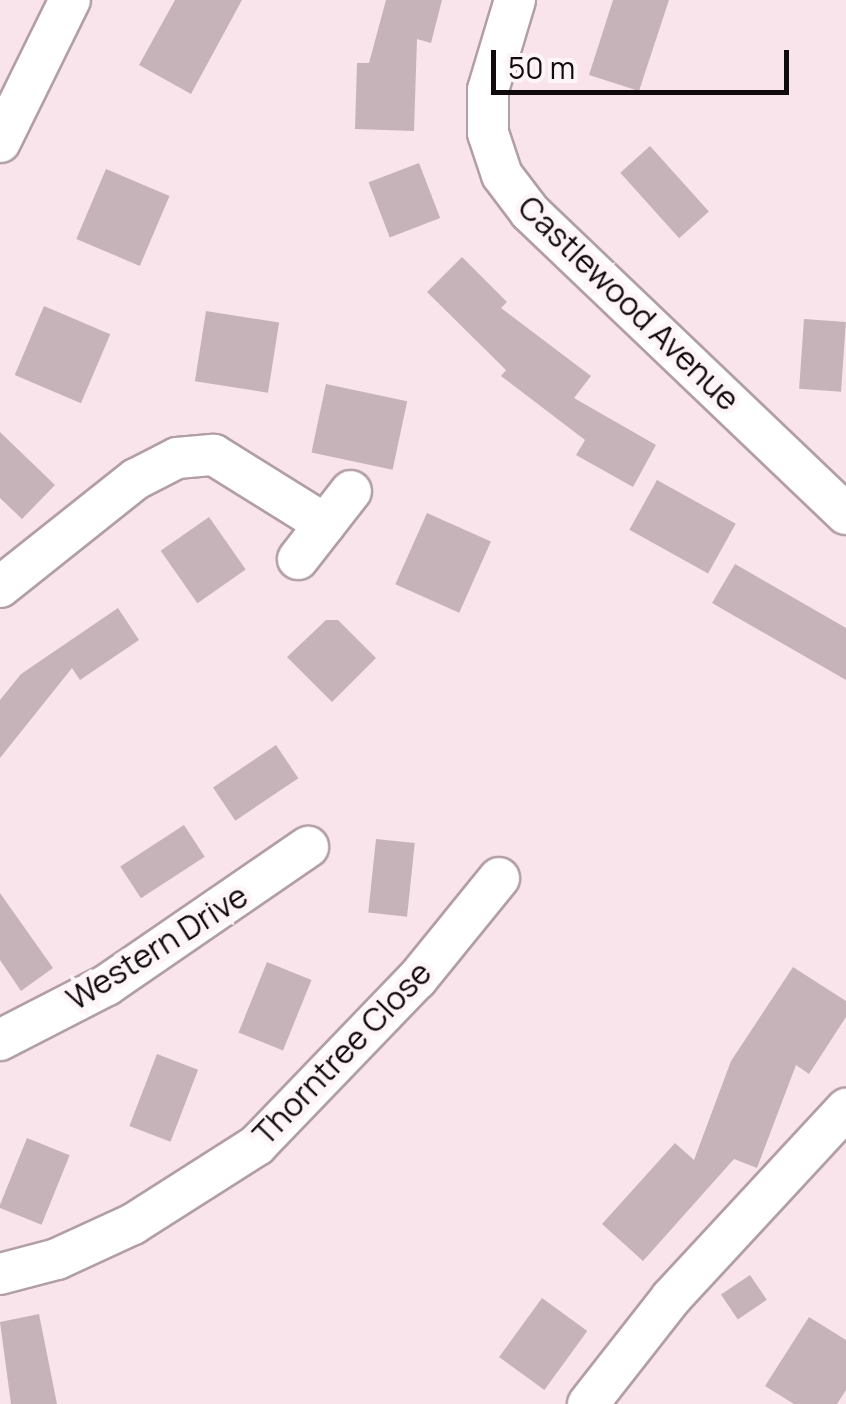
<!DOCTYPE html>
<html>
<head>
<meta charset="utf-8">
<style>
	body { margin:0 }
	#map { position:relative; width:846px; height:1404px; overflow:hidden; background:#f9e4eb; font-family:Manrope,sans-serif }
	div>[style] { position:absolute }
	.building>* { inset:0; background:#c6b3b9; transform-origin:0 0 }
	.roads { filter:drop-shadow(2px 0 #b29fa5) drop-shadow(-2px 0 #b29fa5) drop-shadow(0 2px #b29fa5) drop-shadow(0 -2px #b29fa5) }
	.minor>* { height:40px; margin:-20px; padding:0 20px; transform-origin:20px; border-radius:20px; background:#fff }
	span { translate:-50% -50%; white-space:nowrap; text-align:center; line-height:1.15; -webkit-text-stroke:10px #fef5f8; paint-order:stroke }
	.street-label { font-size:32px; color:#110a0d }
	.scale { position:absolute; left:491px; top:50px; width:298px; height:45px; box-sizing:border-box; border:5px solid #110a0d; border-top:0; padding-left:12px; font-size:30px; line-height:35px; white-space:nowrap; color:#110a0d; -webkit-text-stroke:8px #fef5f8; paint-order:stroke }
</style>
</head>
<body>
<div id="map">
	<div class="building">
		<div style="clip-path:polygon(175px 0,242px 0,191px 94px,139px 65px)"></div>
		<div style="clip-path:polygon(386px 0,442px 0,431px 43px,417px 39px,414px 131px,355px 129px,357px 63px,369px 63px)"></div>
		<div style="clip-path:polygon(613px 0,669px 0,639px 91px,589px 75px)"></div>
		<div style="left:650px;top:146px;width:88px;height:40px;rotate:48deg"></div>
		<div style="left:419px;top:163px;width:59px;height:54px;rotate:69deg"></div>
		<div style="left:106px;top:169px;width:69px;height:76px;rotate:23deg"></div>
		<div style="clip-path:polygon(462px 257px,507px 302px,501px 308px,591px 376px,574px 398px,656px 445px,633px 487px,576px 455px,585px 440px,501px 376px,506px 370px,427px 292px)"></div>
		<div style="left:44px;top:306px;width:72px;height:75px;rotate:23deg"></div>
		<div style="left:206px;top:311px;width:74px;height:71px;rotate:9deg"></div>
		<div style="left:804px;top:319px;width:42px;height:70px;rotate:4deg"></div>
		<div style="left:326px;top:384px;width:83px;height:70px;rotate:12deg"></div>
		<div style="clip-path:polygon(0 432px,55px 485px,22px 519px,0 498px)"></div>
		<div style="left:657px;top:480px;width:90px;height:57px;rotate:29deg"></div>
		<div style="left:427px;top:513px;width:70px;height:78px;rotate:24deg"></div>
		<div style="left:209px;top:517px;width:64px;height:59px;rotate:55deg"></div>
		<div style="clip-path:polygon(735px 564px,846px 628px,846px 680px,712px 603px)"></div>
		<div style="clip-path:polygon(118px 608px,139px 640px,80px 680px,72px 668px,0 758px,0 700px,21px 674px)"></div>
		<div style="clip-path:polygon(326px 620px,338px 620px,376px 658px,332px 702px,287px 657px)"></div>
		<div style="left:276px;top:745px;width:40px;height:76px;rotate:56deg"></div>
		<div style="left:184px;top:825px;width:38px;height:76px;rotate:57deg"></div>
		<div style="left:376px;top:839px;width:39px;height:74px;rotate:6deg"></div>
		<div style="clip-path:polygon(0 893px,53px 968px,21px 991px,0 960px)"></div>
		<div style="left:267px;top:962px;width:48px;height:76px;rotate:22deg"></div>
		<div style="clip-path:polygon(793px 967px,846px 1001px,846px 1017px,809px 1074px,796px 1065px,757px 1168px,734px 1159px,643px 1261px,602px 1224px,675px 1143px,694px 1160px,731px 1061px)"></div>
		<div style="left:157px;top:1054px;width:44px;height:77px;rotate:21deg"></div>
		<div style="left:27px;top:1138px;width:46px;height:75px;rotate:22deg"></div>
		<div style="left:750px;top:1275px;width:30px;height:35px;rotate:56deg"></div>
		<div style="left:542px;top:1298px;width:56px;height:73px;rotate:36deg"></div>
		<div style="clip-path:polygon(39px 1314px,57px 1404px,11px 1404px,0 1322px)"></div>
		<div style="clip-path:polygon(809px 1317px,846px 1340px,846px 1390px,837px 1404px,794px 1404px,765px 1386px)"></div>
	</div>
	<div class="roads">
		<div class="minor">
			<div style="left:515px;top:0;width:94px;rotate:106.7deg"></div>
			<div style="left:488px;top:90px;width:43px;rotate:90deg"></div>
			<div style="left:488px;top:133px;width:44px;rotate:71.6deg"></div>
			<div style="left:502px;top:175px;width:46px;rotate:52.9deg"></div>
			<div style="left:530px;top:212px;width:437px;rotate:43.7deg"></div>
			<div style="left:0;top:142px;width:158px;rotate:-63.8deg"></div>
			<div style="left:298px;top:559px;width:86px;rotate:-52.1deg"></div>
			<div style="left:0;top:587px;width:174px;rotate:-38.5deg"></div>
			<div style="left:136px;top:479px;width:46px;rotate:-27.1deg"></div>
			<div style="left:177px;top:458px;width:37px;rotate:-5deg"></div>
			<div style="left:214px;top:455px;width:131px;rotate:31.9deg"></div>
			<div style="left:0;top:1040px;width:120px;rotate:-27.2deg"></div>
			<div style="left:107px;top:985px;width:244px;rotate:-34.5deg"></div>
			<div style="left:0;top:1274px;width:59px;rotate:-14.7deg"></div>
			<div style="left:57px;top:1259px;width:84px;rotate:-24.7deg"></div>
			<div style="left:133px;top:1224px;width:147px;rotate:-32.5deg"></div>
			<div style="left:257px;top:1145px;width:231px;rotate:-46.1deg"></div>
			<div style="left:417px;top:979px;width:130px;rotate:-50.9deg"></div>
			<div style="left:588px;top:1404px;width:135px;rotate:-51.9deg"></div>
			<div style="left:671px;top:1298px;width:258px;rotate:-47.2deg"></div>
		</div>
	</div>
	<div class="street-label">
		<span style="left:629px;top:303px;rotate:44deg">Castlewood Avenue</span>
		<span style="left:157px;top:947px;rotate:-32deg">Western Drive</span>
		<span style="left:342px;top:1053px;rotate:-46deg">Thorntree Close</span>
	</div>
	<div class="scale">50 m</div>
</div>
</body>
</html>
